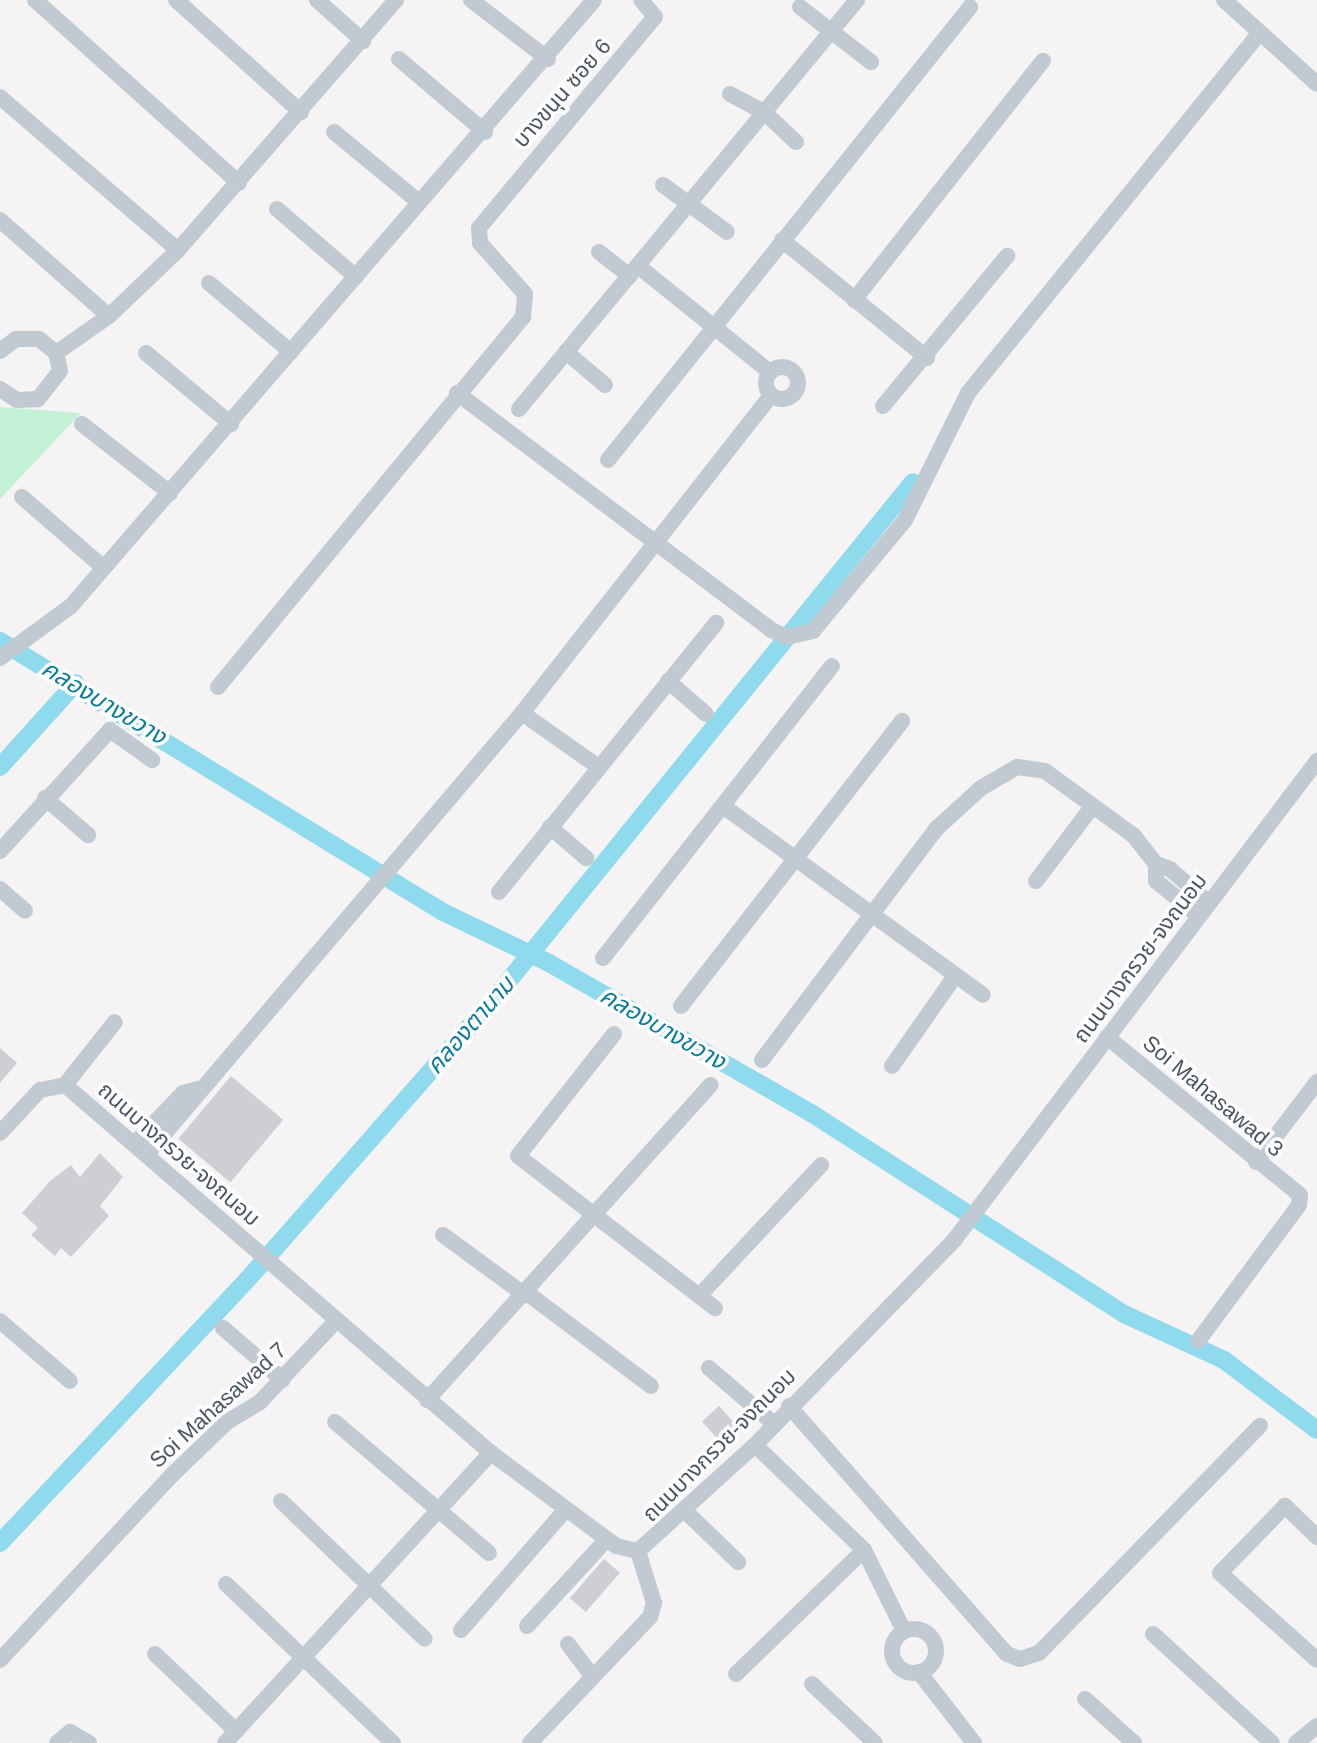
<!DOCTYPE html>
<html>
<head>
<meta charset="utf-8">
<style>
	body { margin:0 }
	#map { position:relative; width:1317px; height:1743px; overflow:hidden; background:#f5f3f3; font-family:Arial,"Noto Sans Thai",sans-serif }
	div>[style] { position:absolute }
	.green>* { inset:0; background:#c3f1d5 }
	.canal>* { height:18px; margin:-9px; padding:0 9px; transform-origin:9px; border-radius:9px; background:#90daee }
	.building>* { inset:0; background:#cdcfd5; transform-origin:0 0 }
	.minor>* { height:16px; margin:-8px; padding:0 8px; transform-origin:8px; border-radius:8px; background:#c1cad2 }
	.minor>.ring { margin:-8px; padding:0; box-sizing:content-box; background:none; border:16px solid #c1cad2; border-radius:50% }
	span { translate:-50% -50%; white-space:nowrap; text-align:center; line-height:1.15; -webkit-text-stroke:7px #fff; paint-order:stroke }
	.street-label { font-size:22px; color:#4a5661 }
	.water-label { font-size:24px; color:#0c7c9b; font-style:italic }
</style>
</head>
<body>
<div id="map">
	<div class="green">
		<div style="clip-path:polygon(0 407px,81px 413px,0 499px)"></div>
	</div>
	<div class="canal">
		<div style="left:0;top:641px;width:519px;rotate:31.46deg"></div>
		<div style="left:443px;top:912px;width:118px;rotate:25.7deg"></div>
		<div style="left:549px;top:963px;width:302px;rotate:29.8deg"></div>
		<div style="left:811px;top:1113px;width:372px;rotate:32.7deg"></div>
		<div style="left:1124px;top:1314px;width:110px;rotate:24.7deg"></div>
		<div style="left:1224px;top:1360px;width:116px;rotate:37deg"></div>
		<div style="left:0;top:767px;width:113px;rotate:-47.9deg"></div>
		<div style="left:0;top:1543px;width:361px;rotate:-46.8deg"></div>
		<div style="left:247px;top:1280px;width:366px;rotate:-48.7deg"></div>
		<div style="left:489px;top:1005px;width:673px;rotate:-50.97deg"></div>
	</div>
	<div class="building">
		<div style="clip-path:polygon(0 1048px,17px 1063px,0 1083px)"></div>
		<div style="left:231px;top:1076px;width:68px;height:82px;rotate:40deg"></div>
		<div style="clip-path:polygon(100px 1153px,123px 1177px,100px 1206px,109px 1216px,71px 1257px,61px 1248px,55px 1256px,31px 1235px,38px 1228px,22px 1213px,50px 1181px,71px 1165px,80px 1177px)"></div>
		<div style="left:719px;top:1406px;width:24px;height:23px;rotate:48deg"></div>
		<div style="left:604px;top:1559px;width:21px;height:52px;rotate:41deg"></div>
	</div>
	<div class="minor">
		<div style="left:35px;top:0;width:274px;rotate:41.9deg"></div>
		<div style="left:176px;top:0;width:168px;rotate:41.9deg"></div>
		<div style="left:317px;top:0;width:62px;rotate:41.7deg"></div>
		<div style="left:471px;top:0;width:97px;rotate:37.5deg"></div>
		<div style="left:1224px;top:0;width:125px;rotate:42.1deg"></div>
		<div style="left:800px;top:7px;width:90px;rotate:37.8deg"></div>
		<div style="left:399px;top:59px;width:113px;rotate:40.3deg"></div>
		<div style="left:730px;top:94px;width:38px;rotate:28deg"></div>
		<div style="left:764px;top:112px;width:44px;rotate:43.2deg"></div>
		<div style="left:0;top:97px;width:235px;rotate:40.7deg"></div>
		<div style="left:334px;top:132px;width:110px;rotate:39.5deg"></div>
		<div style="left:663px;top:185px;width:79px;rotate:36.3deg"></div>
		<div style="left:277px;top:209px;width:104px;rotate:40.7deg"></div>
		<div style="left:0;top:220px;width:145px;rotate:41.4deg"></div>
		<div style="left:782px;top:240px;width:187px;rotate:39.1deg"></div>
		<div style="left:599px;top:252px;width:39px;rotate:38deg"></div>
		<div style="left:638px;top:266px;width:169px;rotate:38.8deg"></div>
		<div style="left:209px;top:283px;width:107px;rotate:40.1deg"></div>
		<div style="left:854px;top:300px;width:305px;rotate:-51.7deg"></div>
		<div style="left:0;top:351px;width:20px;rotate:-37deg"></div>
		<div style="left:16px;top:339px;width:23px"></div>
		<div style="left:39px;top:339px;width:22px;rotate:39deg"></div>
		<div style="left:56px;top:353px;width:18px;rotate:77deg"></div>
		<div style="left:60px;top:371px;width:36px;rotate:128deg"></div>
		<div style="left:38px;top:399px;width:21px;rotate:177deg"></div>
		<div style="left:17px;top:400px;width:20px;rotate:-147deg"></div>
		<div style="left:566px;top:352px;width:51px;rotate:40.2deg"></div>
		<div style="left:56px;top:353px;width:65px;rotate:-34.9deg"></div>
		<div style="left:109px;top:316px;width:95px;rotate:-43.7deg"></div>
		<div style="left:178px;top:250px;width:332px;rotate:-48.9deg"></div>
		<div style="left:146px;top:353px;width:111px;rotate:39.9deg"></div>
		<div class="ring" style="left:766px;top:367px;width:16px;height:16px"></div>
		<div style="left:457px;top:393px;width:393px;rotate:37deg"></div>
		<div style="left:771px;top:630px;width:17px;rotate:24deg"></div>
		<div style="left:787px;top:637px;width:27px;rotate:-13deg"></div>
		<div style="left:813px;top:631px;width:144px;rotate:-50.3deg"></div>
		<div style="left:905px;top:520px;width:142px;rotate:-63.6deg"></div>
		<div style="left:968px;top:393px;width:461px;rotate:-51deg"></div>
		<div style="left:883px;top:406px;width:195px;rotate:-50.4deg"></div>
		<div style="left:519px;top:409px;width:531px;rotate:-50.43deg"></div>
		<div style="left:82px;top:424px;width:112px;rotate:38.1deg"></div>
		<div style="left:608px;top:460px;width:580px;rotate:-51.37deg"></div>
		<div style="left:22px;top:497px;width:108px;rotate:40.9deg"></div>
		<div style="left:0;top:658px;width:88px;rotate:-36.2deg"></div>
		<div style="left:71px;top:606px;width:800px;rotate:-49.2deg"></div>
		<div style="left:668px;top:681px;width:50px;rotate:41deg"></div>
		<div style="left:218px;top:687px;width:480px;rotate:-50.5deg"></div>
		<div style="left:523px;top:317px;width:23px;rotate:-85deg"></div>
		<div style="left:525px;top:294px;width:68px;rotate:-131.4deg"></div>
		<div style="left:480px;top:243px;width:15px;rotate:-94deg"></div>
		<div style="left:479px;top:228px;width:275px;rotate:-50.2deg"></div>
		<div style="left:655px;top:17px;width:22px;rotate:-129deg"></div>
		<div style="left:522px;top:713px;width:92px;rotate:35.2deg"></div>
		<div style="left:45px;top:798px;width:57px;rotate:40.7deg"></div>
		<div style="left:723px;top:806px;width:321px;rotate:36deg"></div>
		<div style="left:550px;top:827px;width:48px;rotate:40.7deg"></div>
		<div style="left:0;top:851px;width:164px;rotate:-47.7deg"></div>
		<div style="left:110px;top:730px;width:52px;rotate:35.5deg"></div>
		<div style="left:1156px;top:864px;width:15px;rotate:20deg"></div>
		<div style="left:1170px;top:869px;width:52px;rotate:41.1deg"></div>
		<div style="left:1036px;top:881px;width:93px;rotate:-52.9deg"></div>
		<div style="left:0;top:889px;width:33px;rotate:41deg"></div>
		<div style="left:499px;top:892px;width:346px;rotate:-51.1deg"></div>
		<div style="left:603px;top:958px;width:371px;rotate:-51.9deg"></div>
		<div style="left:681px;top:1006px;width:361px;rotate:-52.2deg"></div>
		<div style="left:614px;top:1034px;width:155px;rotate:128.2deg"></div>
		<div style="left:518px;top:1156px;width:249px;rotate:37.7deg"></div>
		<div style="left:1107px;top:1037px;width:249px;rotate:39.3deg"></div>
		<div style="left:1300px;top:1195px;width:10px;rotate:96deg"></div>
		<div style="left:1299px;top:1205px;width:169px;rotate:126.6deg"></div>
		<div style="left:762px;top:1060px;width:289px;rotate:-53deg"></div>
		<div style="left:936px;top:829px;width:61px;rotate:-42.3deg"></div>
		<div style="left:981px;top:788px;width:42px;rotate:-30.3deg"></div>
		<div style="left:1017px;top:767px;width:28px;rotate:8deg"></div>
		<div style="left:1045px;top:771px;width:110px;rotate:36.1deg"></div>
		<div style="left:1134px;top:836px;width:36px;rotate:52deg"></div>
		<div style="left:1156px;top:864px;width:17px;rotate:90deg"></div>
		<div style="left:1156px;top:881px;width:55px;rotate:39.1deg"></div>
		<div style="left:892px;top:1066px;width:110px;rotate:-55deg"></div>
		<div style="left:65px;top:1085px;width:80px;rotate:-51.6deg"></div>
		<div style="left:0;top:1133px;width:59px;rotate:-47.1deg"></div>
		<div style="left:40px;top:1090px;width:25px;rotate:-11deg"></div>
		<div style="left:65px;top:1085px;width:563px;rotate:40.82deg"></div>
		<div style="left:491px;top:1453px;width:156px;rotate:36.6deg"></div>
		<div style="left:616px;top:1546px;width:23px;rotate:13deg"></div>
		<div style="left:638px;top:1551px;width:158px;rotate:-42.2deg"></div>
		<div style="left:755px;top:1445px;width:287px;rotate:-45.8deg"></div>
		<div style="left:955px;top:1239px;width:600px;rotate:-52.86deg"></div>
		<div style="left:135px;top:1143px;width:69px;rotate:-46.2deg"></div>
		<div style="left:183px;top:1093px;width:16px;rotate:-15deg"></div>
		<div style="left:147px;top:1154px;width:579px;rotate:-49.62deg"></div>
		<div style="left:522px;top:713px;width:404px;rotate:-51.9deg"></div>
		<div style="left:1256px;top:1162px;width:101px;rotate:-52.7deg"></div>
		<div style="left:443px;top:1235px;width:102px;rotate:36.2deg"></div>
		<div style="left:527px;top:1293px;width:155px;rotate:36.9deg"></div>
		<div style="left:699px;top:1296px;width:179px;rotate:-47deg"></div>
		<div style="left:0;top:1321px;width:92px;rotate:40.6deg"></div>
		<div style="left:223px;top:1328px;width:79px;rotate:40.9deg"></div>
		<div style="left:709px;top:1368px;width:84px;rotate:40.7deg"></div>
		<div style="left:427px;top:1400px;width:424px;rotate:-48deg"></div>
		<div style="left:789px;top:1406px;width:330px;rotate:48.7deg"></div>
		<div style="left:1007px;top:1654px;width:14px;rotate:21deg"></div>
		<div style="left:1020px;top:1659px;width:20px;rotate:-18deg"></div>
		<div style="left:1039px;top:1653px;width:317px;rotate:-45.8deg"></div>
		<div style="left:335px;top:1422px;width:202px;rotate:40.4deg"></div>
		<div style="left:755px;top:1445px;width:151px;rotate:43.9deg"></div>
		<div style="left:864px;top:1550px;width:90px;rotate:63.7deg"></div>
		<div style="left:281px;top:1501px;width:199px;rotate:43.8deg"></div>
		<div style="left:685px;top:1511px;width:74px;rotate:43.9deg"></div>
		<div style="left:1317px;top:1537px;width:45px;rotate:-135.9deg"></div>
		<div style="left:1285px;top:1506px;width:93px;rotate:134.1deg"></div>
		<div style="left:1220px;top:1573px;width:130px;rotate:41.9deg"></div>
		<div style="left:226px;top:1584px;width:231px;rotate:43.6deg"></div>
		<div style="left:527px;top:1626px;width:118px;rotate:-47.4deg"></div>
		<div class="ring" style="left:892px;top:1629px;width:28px;height:28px"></div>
		<div style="left:461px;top:1630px;width:160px;rotate:-49deg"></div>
		<div style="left:1153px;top:1634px;width:161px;rotate:42.5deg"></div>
		<div style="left:568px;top:1644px;width:40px;rotate:53deg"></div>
		<div style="left:155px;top:1654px;width:112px;rotate:43.5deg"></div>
		<div style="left:0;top:1660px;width:253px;rotate:-47.1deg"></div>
		<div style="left:172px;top:1475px;width:76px;rotate:-43.9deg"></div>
		<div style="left:227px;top:1422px;width:37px;rotate:-31deg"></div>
		<div style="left:259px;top:1403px;width:110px;rotate:-46.8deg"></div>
		<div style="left:919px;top:1672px;width:90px;rotate:52.2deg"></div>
		<div style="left:736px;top:1674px;width:178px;rotate:-44.1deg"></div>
		<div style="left:812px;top:1684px;width:86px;rotate:43.1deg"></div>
		<div style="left:1085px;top:1699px;width:66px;rotate:41.9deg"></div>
		<div style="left:57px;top:1743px;width:17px;rotate:-40deg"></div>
		<div style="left:70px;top:1732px;width:22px;rotate:30deg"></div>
		<div style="left:225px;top:1743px;width:394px;rotate:-47.5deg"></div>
		<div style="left:530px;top:1743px;width:174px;rotate:-46.4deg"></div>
		<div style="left:650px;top:1617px;width:15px;rotate:-74deg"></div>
		<div style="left:654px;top:1603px;width:54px;rotate:-107.1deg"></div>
		<div style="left:1296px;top:1743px;width:27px;rotate:-39deg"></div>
	</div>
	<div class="street-label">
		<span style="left:562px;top:93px;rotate:-49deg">บางขนุน ซอย 6</span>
		<span style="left:1140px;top:958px;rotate:-53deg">ถนนบางกรวย-จงถนอม</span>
		<span style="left:1213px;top:1096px;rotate:40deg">Soi Mahasawad 3</span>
		<span style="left:179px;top:1154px;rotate:41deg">ถนนบางกรวย-จงถนอม</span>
		<span style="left:218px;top:1405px;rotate:-42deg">Soi Mahasawad 7</span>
		<span style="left:719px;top:1445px;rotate:-45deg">ถนนบางกรวย-จงถนอม</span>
	</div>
	<div class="water-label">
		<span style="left:104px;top:702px;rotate:31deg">คลองบางขวาง</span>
		<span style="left:470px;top:1025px;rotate:-49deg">คลองตานาม</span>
		<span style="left:663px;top:1028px;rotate:30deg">คลองบางขวาง</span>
	</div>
</div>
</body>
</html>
